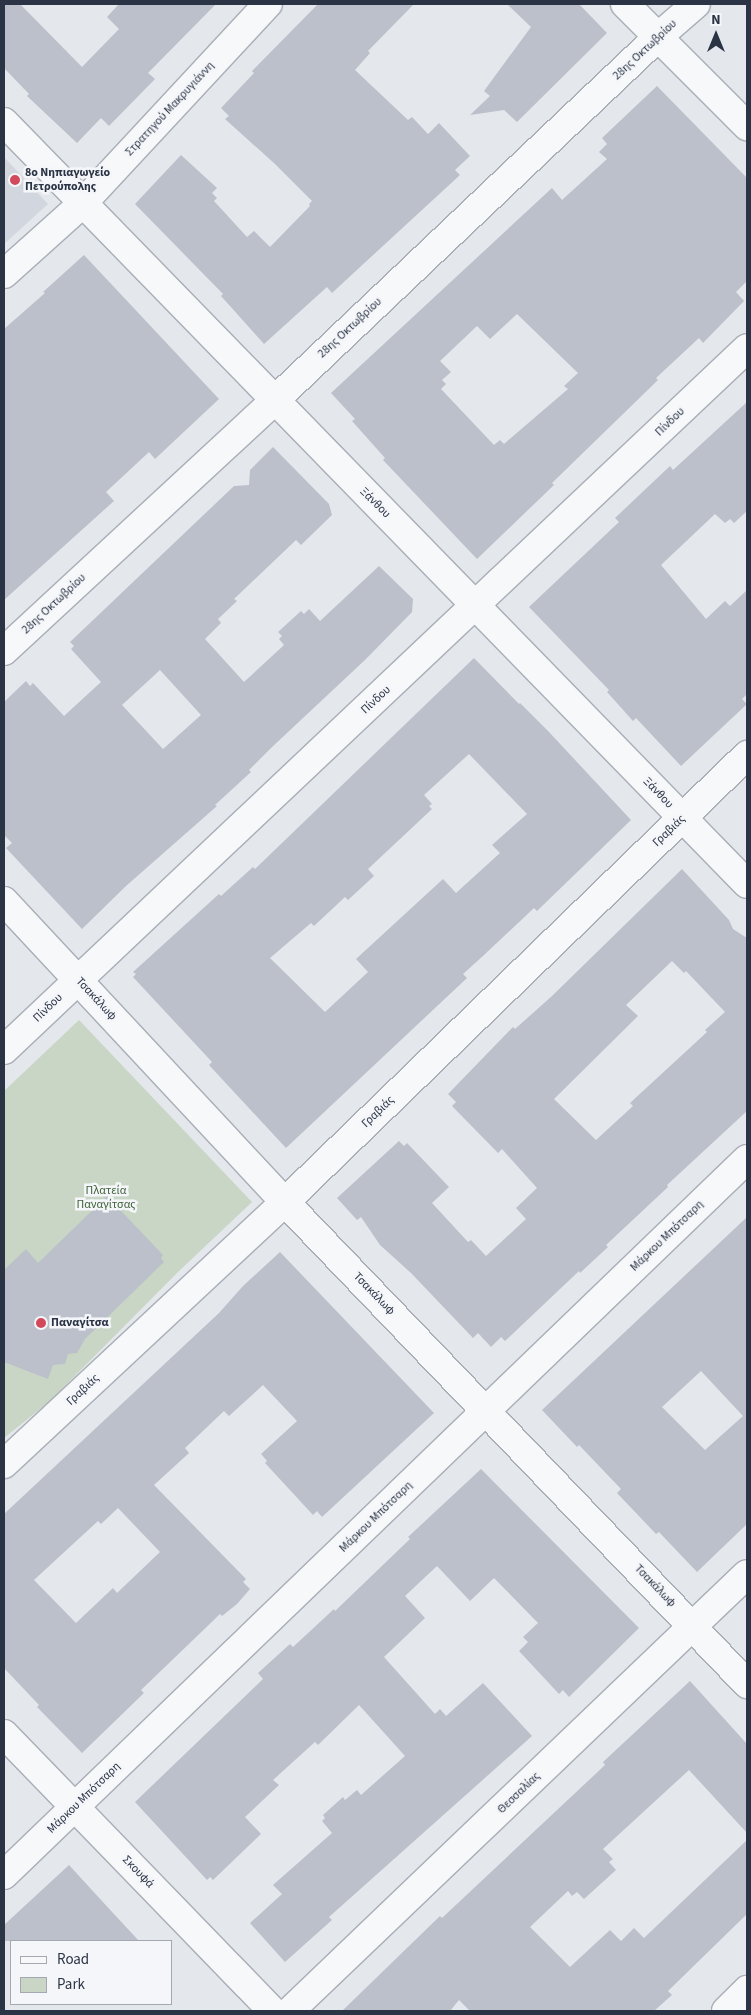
<!DOCTYPE html>
<html>
<head>
<meta charset="utf-8">
<style>
	body { margin:0 }
	#map { position:relative; width:751px; height:2015px; overflow:hidden; background:#e4e7ec; font-family:"Source Sans 3",sans-serif }
	div>[style] { position:absolute }
	.built>* { inset:0; background:#d2d6de }
	.green>* { inset:0; background:#c9d6c5 }
	.building>* { inset:0; background:#bbc0ca }
	.roads { filter:drop-shadow(1px 0 #a9aeb7) drop-shadow(-1px 0 #a9aeb7) drop-shadow(0 1px #a9aeb7) drop-shadow(0 -1px #a9aeb7) }
	.minor>* { height:28px; margin:-14px; padding:0 14px; transform-origin:14px; border-radius:14px; background:#f7f8fa }
	.dots>* { width:14px; height:14px; translate:-50% -50%; box-sizing:border-box; border:2px solid #f4f6f9; border-radius:50% }
	span { translate:-50% -50%; white-space:nowrap; text-align:center; line-height:1.15; -webkit-text-stroke:5px #f4f6f9; paint-order:stroke }
	.street-label { font-size:12px; color:#2b3445 }
	.poi-label { font-size:12px; color:#2b3445; font-weight:700 }
	.left { translate:0 -50%; text-align:left }
	.park-label { font-size:12px; color:#3f6138 }
	.frame { position:absolute; inset:0; border:5px solid #2b3445; pointer-events:none }
	.legend { position:absolute; left:10px; top:1940px; width:162px; height:65px; box-sizing:border-box; background:#f4f6f9; border:1px solid #a4a8b1; margin:0; padding:6px 9px; list-style:none; font-size:15px; color:#2b3445 }
	.legend li { display:flex; align-items:center; gap:10px; height:25px }
	.legend b { width:25px; border:1px solid #a4a8b1 }
	.north { position:absolute; left:691px; top:10px; width:50px; height:50px; -webkit-text-stroke:4px #f4f6f9; paint-order:stroke; rotate:0deg; font-size:14px; font-weight:700; line-height:20px; text-align:center; color:#2b3445 }
	.north::after { content:''; display:block; margin:auto; width:18px; height:22px; background:#2b3445; clip-path:polygon(50% 0,100% 100%,50% 72%,0 100%) }
</style>
</head>
<body>
<div id="map">
	<div class="built">
		<div style="clip-path:polygon(4px 157px,48px 204px,4px 244px)"></div>
	</div>
	<div class="green">
		<div style="clip-path:polygon(79px 1020px,252px 1202px,178px 1272px,50px 1401px,4px 1438px,4px 1091px)"></div>
	</div>
	<div class="building">
		<div style="clip-path:polygon(4px 4px,20px 4px,82px 67px,119px 29px,107px 17px,119px 4px,216px 4px,148px 73px,155px 79px,109px 126px,101px 118px,77px 143px,27px 96px,29px 94px,4px 68px)"></div>
		<div style="clip-path:polygon(318px 4px,414px 4px,368px 51px,370px 53px,355px 70px,408px 120px,412px 117px,428px 134px,439px 123px,470px 156px,455px 170px,460px 175px,359px 268px,332px 293px,327px 287px,264px 344px,221px 296px,223px 294px,135px 204px,181px 155px,217px 188px,212px 193px,217px 198px,214px 201px,247px 237px,254px 231px,270px 247px,310px 206px,309px 204px,312px 201px,275px 164px,225px 119px,229px 116px,221px 108px,254px 73px,252px 71px)"></div>
		<div style="clip-path:polygon(507px 4px,579px 4px,607px 33px,517px 122px,504px 110px,470px 115px,490px 96px,484px 91px,531px 27px)"></div>
		<div style="clip-path:polygon(evenodd,657px 86px,747px 178px,747px 281px,736px 292px,744px 301px,703px 343px,699px 338px,656px 378px,658px 380px,552px 483px,554px 485px,477px 559px,383px 460px,385px 458px,352px 421px,355px 419px,331px 393px,552px 188px,562px 200px,607px 159px,599px 152px,607px 144px,602px 138px,657px 86px,517px 314px,578px 373px,564px 386px,568px 389px,504px 444px,500px 440px,494px 445px,441px 389px,446px 384px,442px 380px,451px 372px,440px 361px,477px 326px,490px 339px,517px 314px)"></div>
		<div style="clip-path:polygon(84px 255px,219px 399px,155px 459px,149px 452px,106px 492px,114px 501px,4px 600px,4px 329px,45px 293px,43px 292px)"></div>
		<div style="clip-path:polygon(747px 402px,747px 511px,734px 523px,730px 519px,725px 523px,715px 514px,661px 565px,706px 619px,725px 601px,730px 606px,747px 590px,747px 694px,742px 699px,747px 704px,681px 766px,636px 718px,633px 721px,607px 692px,609px 690px,529px 607px,619px 522px,615px 518px,670px 466px,673px 470px)"></div>
		<div style="clip-path:polygon(evenodd,273px 447px,329px 504px,332px 515px,301px 545px,296px 540px,234px 599px,237px 601px,218px 619px,221px 623px,205px 639px,244px 682px,284px 645px,279px 639px,282px 636px,278px 632px,301px 611px,304px 614px,309px 609px,320px 621px,379px 566px,413px 599px,412px 612px,366px 659px,271px 748px,249px 770px,251px 772px,215px 805px,217px 806px,126px 886px,82px 929px,6px 848px,12px 843px,4px 835px,4px 702px,26px 681px,30px 686px,33px 683px,64px 716px,101px 682px,71px 649px,74px 646px,70px 642px,234px 486px,249px 485px,250px 470px,273px 447px,160px 670px,201px 715px,163px 749px,122px 705px,160px 670px)"></div>
		<div style="clip-path:polygon(evenodd,474px 658px,519px 704px,520px 703px,549px 732px,631px 820px,537px 911px,534px 908px,484px 955px,463px 974px,467px 978px,286px 1148px,209px 1065px,212px 1062px,133px 977px,136px 974px,133px 972px,219px 894px,221px 896px,253px 867px,255px 869px,474px 658px,469px 754px,527px 814px,492px 845px,500px 853px,456px 893px,443px 879px,356px 959px,368px 972px,325px 1012px,270px 958px,311px 923px,314px 926px,345px 897px,348px 900px,374px 876px,368px 869px,432px 809px,429px 806px,432px 804px,424px 795px,469px 754px)"></div>
		<div style="clip-path:polygon(evenodd,682px 869px,729px 920px,733px 929px,747px 938px,747px 1111px,667px 1185px,668px 1187px,606px 1245px,608px 1247px,580px 1273px,579px 1271px,505px 1341px,501px 1337px,491px 1347px,478px 1333px,473px 1338px,411px 1273px,380px 1245px,361px 1217px,357px 1220px,337px 1198px,399px 1141px,404px 1146px,407px 1143px,449px 1187px,432px 1203px,468px 1242px,471px 1240px,486px 1256px,526px 1219px,516px 1208px,537px 1188px,502px 1149px,498px 1153px,452px 1106px,456px 1102px,448px 1094px,513px 1027px,515px 1029px,552px 996px,682px 869px,672px 961px,684px 973px,686px 971px,725px 1012px,705px 1030px,707px 1032px,630px 1103px,633px 1106px,596px 1140px,554px 1099px,638px 1016px,626px 1005px,672px 961px)"></div>
		<div style="clip-path:polygon(107px 1196px,163px 1255px,161px 1258px,164px 1262px,85px 1339px,77px 1353px,68px 1354px,65px 1364px,53px 1365px,48px 1379px,4px 1362px,4px 1270px,26px 1249px,38px 1263px)"></div>
		<div style="clip-path:polygon(evenodd,747px 1217px,747px 1524px,697px 1572px,659px 1532px,656px 1534px,617px 1493px,621px 1489px,579px 1445px,577px 1447px,542px 1410px,747px 1217px,701px 1371px,743px 1416px,705px 1450px,662px 1407px,701px 1371px)"></div>
		<div style="clip-path:polygon(evenodd,280px 1252px,434px 1413px,322px 1517px,317px 1511px,313px 1515px,265px 1463px,267px 1461px,261px 1454px,297px 1421px,263px 1385px,229px 1416px,224px 1411px,185px 1448px,189px 1453px,154px 1485px,246px 1579px,243px 1582px,250px 1589px,237px 1604px,222px 1616px,220px 1614px,166px 1666px,141px 1690px,144px 1693px,82px 1753px,37px 1707px,39px 1705px,4px 1668px,4px 1514px,219px 1313px,243px 1286px,280px 1252px,118px 1508px,160px 1552px,117px 1593px,113px 1588px,76px 1623px,34px 1580px,98px 1521px,101px 1524px,118px 1508px)"></div>
		<div style="clip-path:polygon(481px 1469px,639px 1628px,569px 1697px,563px 1690px,559px 1694px,519px 1651px,528px 1642px,523px 1637px,538px 1623px,494px 1578px,470px 1601px,437px 1566px,405px 1596px,425px 1618px,384px 1657px,435px 1714px,440px 1709px,446px 1716px,483px 1683px,532px 1736px,329px 1917px,332px 1920px,285px 1962px,250px 1923px,282px 1894px,273px 1885px,332px 1833px,322px 1821px,325px 1818px,323px 1815px,343px 1797px,345px 1800px,357px 1790px,361px 1795px,405px 1756px,359px 1705px,318px 1745px,315px 1742px,273px 1780px,279px 1785px,245px 1817px,261px 1834px,213px 1880px,210px 1877px,207px 1880px,135px 1802px,263px 1679px,258px 1673px,290px 1644px,293px 1647px,334px 1609px,335px 1611px,410px 1539px,408px 1537px)"></div>
		<div style="clip-path:polygon(690px 1681px,747px 1744px,747px 1833px,689px 1770px,603px 1849px,613px 1859px,609px 1862px,616px 1870px,584px 1899px,577px 1892px,572px 1896px,568px 1891px,530px 1927px,570px 1967px,610px 1930px,621px 1941px,634px 1928px,644px 1938px,747px 1840px,747px 1914px,668px 1991px,672px 1995px,654px 2011px,470px 2011px,459px 2000px,450px 2011px,342px 2011px,440px 1916px,442px 1918px,605px 1765px,603px 1762px)"></div>
		<div style="clip-path:polygon(69px 1865px,113px 1913px,139px 1941px,4px 1941px,4px 1925px)"></div>
	</div>
	<div class="roads">
		<div class="minor">
			<div style="left:625px;top:4px;width:173px;rotate:45deg"></div>
			<div style="left:4px;top:122px;width:1064px;rotate:45.72deg"></div>
			<div style="left:4px;top:274px;width:105px;rotate:-41.9deg"></div>
			<div style="left:82px;top:204px;width:273px;rotate:-47.1deg"></div>
			<div style="left:4px;top:651px;width:368px;rotate:-42.8deg"></div>
			<div style="left:274px;top:401px;width:529px;rotate:-43.47deg"></div>
			<div style="left:658px;top:37px;width:50px;rotate:-41deg"></div>
			<div style="left:4px;top:901px;width:412px;rotate:47deg"></div>
			<div style="left:285px;top:1202px;width:668px;rotate:46.21deg"></div>
			<div style="left:4px;top:1050px;width:1022px;rotate:-43.37deg"></div>
			<div style="left:4px;top:1464px;width:384px;rotate:-43deg"></div>
			<div style="left:285px;top:1202px;width:643px;rotate:-44.05deg"></div>
			<div style="left:4px;top:1734px;width:385px;rotate:45.9deg"></div>
			<div style="left:4px;top:1875px;width:1032px;rotate:-43.94deg"></div>
			<div style="left:290px;top:2011px;width:632px;rotate:-43.72deg"></div>
			<div style="left:726px;top:2011px;width:30px;rotate:-45deg"></div>
		</div>
	</div>
	<div class="dots">
		<div style="left:15px;top:180px;background:#d1495b"></div>
		<div style="left:41px;top:1323px;background:#d1495b"></div>
	</div>
	<div class="street-label">
		<span style="left:645px;top:50px;rotate:-43deg">28ης Οκτωβρίου</span>
		<span style="left:170px;top:109px;rotate:-47deg">Στρατηγού Μακρυγιάννη</span>
		<span style="left:350px;top:328px;rotate:-43deg">28ης Οκτωβρίου</span>
		<span style="left:670px;top:422px;rotate:-44deg">Πίνδου</span>
		<span style="left:375px;top:503px;rotate:45deg">Ξάνθου</span>
		<span style="left:54px;top:604px;rotate:-43deg">28ης Οκτωβρίου</span>
		<span style="left:376px;top:700px;rotate:-43deg">Πίνδου</span>
		<span style="left:658px;top:793px;rotate:46deg">Ξάνθου</span>
		<span style="left:669px;top:831px;rotate:-44deg">Γραβιάς</span>
		<span style="left:96px;top:999px;rotate:47deg">Τσακάλωφ</span>
		<span style="left:48px;top:1008px;rotate:-44deg">Πίνδου</span>
		<span style="left:378px;top:1112px;rotate:-44deg">Γραβιάς</span>
		<span style="left:667px;top:1236px;rotate:-44deg">Μάρκου Μπότσαρη</span>
		<span style="left:374px;top:1294px;rotate:46deg">Τσακάλωφ</span>
		<span style="left:83px;top:1390px;rotate:-43deg">Γραβιάς</span>
		<span style="left:376px;top:1517px;rotate:-44deg">Μάρκου Μπότσαρη</span>
		<span style="left:655px;top:1586px;rotate:46deg">Τσακάλωφ</span>
		<span style="left:519px;top:1793px;rotate:-44deg">Θεσσαλίας</span>
		<span style="left:84px;top:1798px;rotate:-44deg">Μάρκου Μπότσαρη</span>
		<span style="left:138px;top:1872px;rotate:46deg">Σκουφά</span>
	</div>
	<div class="poi-label">
		<span class="left" style="left:25px;top:180px">8ο Νηπιαγωγείο<br>Πετρούπολης</span>
		<span class="left" style="left:51px;top:1323px">Παναγίτσα</span>
	</div>
	<div class="park-label">
		<span style="left:106px;top:1198px">Πλατεία<br>Παναγίτσας</span>
	</div>
	<div class="frame"></div>
	<ul class="legend">
	<li><b style="height:6px;background:#f7f8fa"></b>Road</li>
	<li><b style="height:14px;background:#c9d6c5"></b>Park</li>
	</ul>
	<div class="north">N</div>
</div>
</body>
</html>
